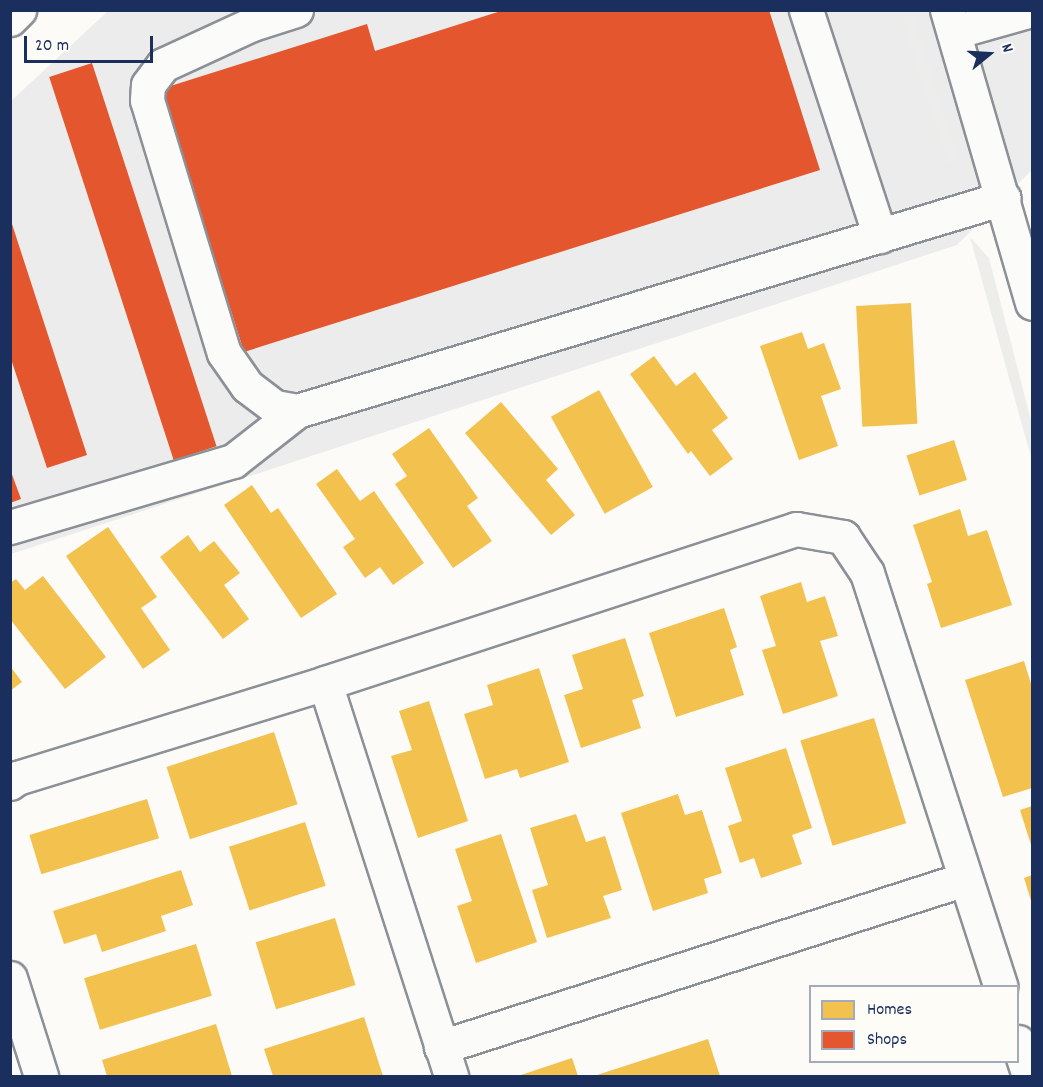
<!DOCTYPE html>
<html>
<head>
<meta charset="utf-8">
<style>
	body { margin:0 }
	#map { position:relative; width:1043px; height:1087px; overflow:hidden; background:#fcfbf8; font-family:Dekko,sans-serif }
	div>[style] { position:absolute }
	.built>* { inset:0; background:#ebeceb }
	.green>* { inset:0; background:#ededec }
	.homes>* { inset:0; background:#f2c14e; transform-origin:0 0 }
	.shops>* { inset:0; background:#e4572e; transform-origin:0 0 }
	.roads { filter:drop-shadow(2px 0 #8c9097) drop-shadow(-2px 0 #8c9097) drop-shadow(0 2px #8c9097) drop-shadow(0 -2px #8c9097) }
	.minor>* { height:33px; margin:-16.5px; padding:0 16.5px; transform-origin:16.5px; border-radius:16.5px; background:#fbfbf9 }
	.major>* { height:33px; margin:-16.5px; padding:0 16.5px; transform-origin:16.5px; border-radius:16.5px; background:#fbfbf9 }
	span { translate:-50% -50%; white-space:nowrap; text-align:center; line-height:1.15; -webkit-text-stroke:6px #fdfcf7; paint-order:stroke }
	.frame { position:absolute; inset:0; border:12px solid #1b2f5e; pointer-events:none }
	.legend { position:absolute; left:809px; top:985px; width:210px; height:78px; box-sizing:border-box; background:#fdfcf7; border:2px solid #a3aaba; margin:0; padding:8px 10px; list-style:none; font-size:18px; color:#1b2f5e }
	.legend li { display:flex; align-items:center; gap:12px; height:30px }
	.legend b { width:30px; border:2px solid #a3aaba }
	.north { position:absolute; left:959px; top:24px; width:60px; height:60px; -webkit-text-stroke:4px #fdfcf7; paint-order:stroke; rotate:72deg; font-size:16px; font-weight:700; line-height:24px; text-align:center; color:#1b2f5e }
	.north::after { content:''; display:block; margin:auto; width:21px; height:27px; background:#1b2f5e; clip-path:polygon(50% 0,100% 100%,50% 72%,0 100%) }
	.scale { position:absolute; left:24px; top:36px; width:129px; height:27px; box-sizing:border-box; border:3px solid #1b2f5e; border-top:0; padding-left:8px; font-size:18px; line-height:21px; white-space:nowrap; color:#1b2f5e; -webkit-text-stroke:4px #fdfcf7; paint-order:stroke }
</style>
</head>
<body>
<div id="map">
	<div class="built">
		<div style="clip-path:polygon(108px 11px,1032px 11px,1032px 170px,957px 245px,11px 554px,11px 101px)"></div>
	</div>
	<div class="green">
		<div style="clip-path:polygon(900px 11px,911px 11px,957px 152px,949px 166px)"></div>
		<div style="clip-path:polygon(970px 237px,989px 258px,1032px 424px,1032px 461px)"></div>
	</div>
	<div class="homes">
		<div style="left:911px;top:303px;width:121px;height:55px;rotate:87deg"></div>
		<div style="clip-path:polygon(802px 332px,808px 349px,824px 343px,841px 389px,821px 396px,838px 446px,799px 460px,760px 346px)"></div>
		<div style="clip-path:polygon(654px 356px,676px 386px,695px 372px,728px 418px,712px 430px,733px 459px,710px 476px,691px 451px,688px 454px,630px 374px)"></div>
		<div style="left:599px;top:390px;width:111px;height:55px;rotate:61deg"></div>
		<div style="clip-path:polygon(501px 402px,558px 469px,546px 480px,575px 515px,551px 535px,465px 433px)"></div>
		<div style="clip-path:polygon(429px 428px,478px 498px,467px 506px,492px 541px,453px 568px,395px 484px,407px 476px,392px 454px)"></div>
		<div style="left:954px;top:440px;width:42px;height:50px;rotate:72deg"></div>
		<div style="clip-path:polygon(337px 469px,360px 501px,374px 491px,424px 563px,393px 585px,380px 567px,365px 578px,343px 547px,355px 539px,316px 484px)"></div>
		<div style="clip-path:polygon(252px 485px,271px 513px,278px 508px,337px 594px,301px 618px,224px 505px)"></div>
		<div style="clip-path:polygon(960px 509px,968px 536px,987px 530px,1012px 605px,941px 628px,927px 584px,932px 582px,913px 525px)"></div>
		<div style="clip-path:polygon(108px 527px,157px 597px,141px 608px,170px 650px,143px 669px,66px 556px)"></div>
		<div style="clip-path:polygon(188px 535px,200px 552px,214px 541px,240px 573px,224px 585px,249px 619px,223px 639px,160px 557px)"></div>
		<div style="clip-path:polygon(43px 576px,106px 657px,65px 689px,10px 619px,10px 583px,16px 579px,25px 590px)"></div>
		<div style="clip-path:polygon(801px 582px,807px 602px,825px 596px,838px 636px,820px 641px,838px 696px,783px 714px,762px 650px,776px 646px,760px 596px)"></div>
		<div style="clip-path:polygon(724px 608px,737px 647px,730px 650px,744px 695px,676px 717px,649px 633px)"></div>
		<div style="clip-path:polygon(625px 638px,644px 696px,632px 700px,641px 728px,581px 748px,564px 695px,583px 689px,572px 655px)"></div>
		<div style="clip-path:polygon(1024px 661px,1032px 687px,1032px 788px,1003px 797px,965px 680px)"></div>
		<div style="clip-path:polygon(10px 666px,22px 682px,10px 691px)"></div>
		<div style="clip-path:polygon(539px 668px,569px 762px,520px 778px,517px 769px,485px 779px,464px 714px,493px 705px,487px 685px)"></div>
		<div style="clip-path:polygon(429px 701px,468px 821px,418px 838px,391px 756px,412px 750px,399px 711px)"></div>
		<div style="left:874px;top:718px;width:110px;height:77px;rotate:73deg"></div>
		<div style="left:274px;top:732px;width:76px;height:113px;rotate:72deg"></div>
		<div style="clip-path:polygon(786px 748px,812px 828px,792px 835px,802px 864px,761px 878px,754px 858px,740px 863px,728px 826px,742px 821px,725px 768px)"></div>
		<div style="clip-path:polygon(678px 794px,685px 815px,702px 810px,722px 873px,704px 879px,708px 893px,653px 911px,621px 813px)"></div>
		<div style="left:147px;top:799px;width:41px;height:123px;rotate:73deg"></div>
		<div style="clip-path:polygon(1032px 806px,1032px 848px,1020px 810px)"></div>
		<div style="clip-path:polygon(576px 814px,586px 842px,605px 836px,622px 890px,603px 896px,611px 918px,547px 938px,532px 890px,548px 885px,530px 828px)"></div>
		<div style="left:305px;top:822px;width:67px;height:80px;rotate:72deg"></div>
		<div style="clip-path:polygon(501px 834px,537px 942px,476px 963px,457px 906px,472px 901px,455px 849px)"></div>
		<div style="clip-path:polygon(181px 870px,193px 905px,161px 916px,166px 931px,102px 952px,96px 934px,64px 944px,53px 911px)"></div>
		<div style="clip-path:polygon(1032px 875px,1032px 904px,1024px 878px)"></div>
		<div style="left:335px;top:918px;width:70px;height:83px;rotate:73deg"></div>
		<div style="left:196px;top:944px;width:54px;height:117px;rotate:73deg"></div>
		<div style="clip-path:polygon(364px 1017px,383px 1076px,273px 1076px,264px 1049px)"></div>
		<div style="clip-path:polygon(216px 1024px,232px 1076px,107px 1076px,102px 1060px)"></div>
		<div style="clip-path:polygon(708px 1039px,720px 1076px,598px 1076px,597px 1075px)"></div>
		<div style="clip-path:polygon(572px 1058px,578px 1076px,518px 1076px)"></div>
	</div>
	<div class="shops">
		<div style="clip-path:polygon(504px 10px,769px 10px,820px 170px,244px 352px,161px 89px,367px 24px,375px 51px)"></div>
		<div style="left:92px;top:63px;width:403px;height:45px;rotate:72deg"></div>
		<div style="clip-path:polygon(11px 221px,87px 455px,47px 468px,10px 356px)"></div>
		<div style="clip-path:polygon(10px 469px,21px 499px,10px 503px)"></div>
	</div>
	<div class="roads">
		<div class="minor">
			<div style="left:296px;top:10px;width:46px;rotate:162.3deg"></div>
			<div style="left:252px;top:24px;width:98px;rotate:155.3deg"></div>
			<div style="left:163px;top:65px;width:25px;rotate:127deg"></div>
			<div style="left:148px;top:85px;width:15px;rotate:94deg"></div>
			<div style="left:147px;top:100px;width:264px;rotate:73.1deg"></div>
			<div style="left:224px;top:353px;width:40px;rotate:55.1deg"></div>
			<div style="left:247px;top:386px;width:35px;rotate:37deg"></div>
			<div style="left:275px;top:407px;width:22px;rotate:10deg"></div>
			<div style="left:297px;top:411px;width:738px;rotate:-16.77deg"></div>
			<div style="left:806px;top:10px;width:238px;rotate:71.9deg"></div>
			<div style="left:947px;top:10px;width:305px;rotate:73.8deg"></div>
			<div style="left:954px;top:32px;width:80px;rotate:-15.9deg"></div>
			<div style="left:10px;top:527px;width:233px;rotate:-16.5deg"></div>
			<div style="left:233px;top:461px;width:81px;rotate:-38deg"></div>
			<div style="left:325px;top:683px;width:413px;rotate:72.2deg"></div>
			<div style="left:10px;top:783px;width:9px;rotate:-36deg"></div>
			<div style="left:17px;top:778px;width:322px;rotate:-17.1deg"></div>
			<div style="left:325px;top:683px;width:496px;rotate:-18.1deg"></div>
			<div style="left:796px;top:529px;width:48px;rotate:9.7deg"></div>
			<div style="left:843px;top:537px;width:43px;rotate:56.3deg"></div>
			<div style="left:867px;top:573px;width:434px;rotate:72.1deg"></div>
			<div style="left:10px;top:978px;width:103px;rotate:72.4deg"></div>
			<div style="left:1018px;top:1042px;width:36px;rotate:72deg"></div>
			<div style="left:441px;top:1047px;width:550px;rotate:-17.78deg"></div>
		</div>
		<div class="major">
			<div style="left:10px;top:19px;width:13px;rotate:-45deg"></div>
		</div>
	</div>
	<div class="frame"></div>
	<ul class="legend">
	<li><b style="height:16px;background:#f2c14e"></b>Homes</li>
	<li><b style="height:16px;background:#e4572e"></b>Shops</li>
	</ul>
	<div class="north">N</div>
	<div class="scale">20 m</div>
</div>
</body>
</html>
